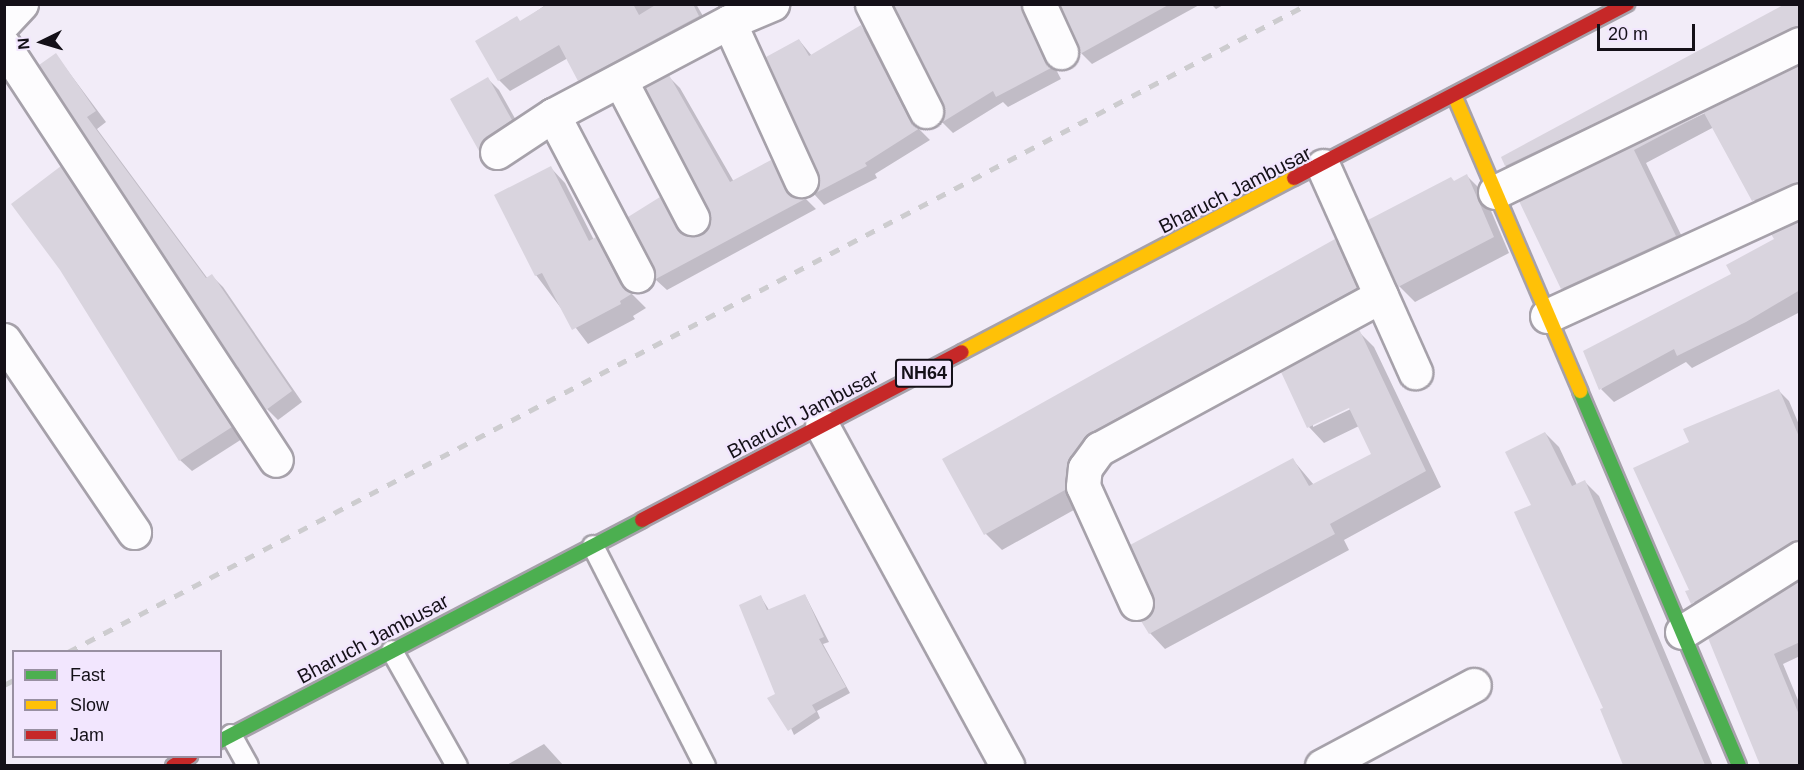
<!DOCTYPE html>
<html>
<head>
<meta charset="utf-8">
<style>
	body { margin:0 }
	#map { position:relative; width:1804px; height:770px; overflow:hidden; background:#f2ecf8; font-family:Arial,sans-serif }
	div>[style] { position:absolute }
	.shadow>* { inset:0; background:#0003 }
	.building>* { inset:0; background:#d9d4de }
	.roads { filter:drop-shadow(2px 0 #a6a1aa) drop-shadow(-2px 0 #a6a1aa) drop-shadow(0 2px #a6a1aa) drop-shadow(0 -2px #a6a1aa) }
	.lane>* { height:20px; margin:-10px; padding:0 10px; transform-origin:10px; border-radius:10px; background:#fdfcfe }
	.street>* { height:33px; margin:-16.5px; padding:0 16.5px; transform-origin:16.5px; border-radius:16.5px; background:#fdfcfe }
	.fast>* { height:14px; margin:-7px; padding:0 7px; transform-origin:7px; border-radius:7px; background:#4caf50 }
	.slow>* { height:14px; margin:-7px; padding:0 7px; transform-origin:7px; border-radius:7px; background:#ffc107 }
	.jam>* { height:14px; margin:-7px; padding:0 7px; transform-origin:7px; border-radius:7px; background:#c62828 }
	.rail>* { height:4.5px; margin-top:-2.25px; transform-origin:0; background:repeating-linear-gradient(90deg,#cdcccf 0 10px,transparent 0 20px) }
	span { translate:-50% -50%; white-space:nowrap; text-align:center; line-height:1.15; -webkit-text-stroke:4.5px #f2e6fe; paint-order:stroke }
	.shield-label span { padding:2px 4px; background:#f2e6fe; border:2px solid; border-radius:4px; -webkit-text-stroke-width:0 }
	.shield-label { font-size:18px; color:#141018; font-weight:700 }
	.street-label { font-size:20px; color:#141018 }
	.frame { position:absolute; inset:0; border:6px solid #141018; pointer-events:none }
	.legend { position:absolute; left:12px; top:650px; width:210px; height:108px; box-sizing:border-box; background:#f2e6fe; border:2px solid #9990a2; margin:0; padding:8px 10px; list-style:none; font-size:18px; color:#141018 }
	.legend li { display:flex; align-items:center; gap:12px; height:30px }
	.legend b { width:30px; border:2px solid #9990a2 }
	.north { position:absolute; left:12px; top:12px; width:60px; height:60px; -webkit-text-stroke:4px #f2e6fe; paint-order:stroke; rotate:265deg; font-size:16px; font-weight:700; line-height:24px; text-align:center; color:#141018 }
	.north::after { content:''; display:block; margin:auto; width:21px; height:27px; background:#141018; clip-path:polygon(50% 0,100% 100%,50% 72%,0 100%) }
	.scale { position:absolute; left:1597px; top:24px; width:98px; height:27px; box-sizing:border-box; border:3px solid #141018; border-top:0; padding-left:8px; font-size:18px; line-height:21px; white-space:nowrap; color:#141018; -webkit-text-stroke:4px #f2e6fe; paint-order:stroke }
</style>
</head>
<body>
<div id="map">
	<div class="shadow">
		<div style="clip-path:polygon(547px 4px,696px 4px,710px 28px,591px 91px,568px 58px,510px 91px,499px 80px,521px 22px)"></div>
		<div style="clip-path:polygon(893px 4px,1037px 4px,1032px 24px,1061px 79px,1008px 107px,1003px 102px,953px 133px,942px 122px,944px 102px)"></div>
		<div style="clip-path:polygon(1061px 4px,1201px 4px,1092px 64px,1081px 53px)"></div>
		<div style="clip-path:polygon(1211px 4px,1225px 4px,1216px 9px)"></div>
		<div style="clip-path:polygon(1800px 4px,1800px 42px,1519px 178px,1506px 166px,1503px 158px)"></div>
		<div style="clip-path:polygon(861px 27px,872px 38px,918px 128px,930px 140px,875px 174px,877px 178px,824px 205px,814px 194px,821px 183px,799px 40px,812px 56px)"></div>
		<div style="clip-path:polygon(56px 55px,106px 122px,97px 129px,208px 279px,212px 276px,223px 287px,302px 402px,278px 420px,267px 409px,41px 65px)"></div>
		<div style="clip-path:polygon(1800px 67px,1800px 198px,1767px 213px,1754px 200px,1714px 127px,1646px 163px,1688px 249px,1575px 301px,1562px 288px,1521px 202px)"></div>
		<div style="clip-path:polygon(669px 77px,680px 88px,734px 182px,771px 162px,795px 197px,806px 199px,816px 209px,667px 290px,656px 280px,660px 199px,686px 236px,702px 236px,712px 219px)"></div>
		<div style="clip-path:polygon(488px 79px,499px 90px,522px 131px,490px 160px,480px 150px,452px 99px)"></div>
		<div style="clip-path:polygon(60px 168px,72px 179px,242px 439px,192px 471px,180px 460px,62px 269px)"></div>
		<div style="clip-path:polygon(551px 168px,565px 183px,594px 240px,610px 253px,631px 293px,646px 308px,633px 316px,635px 319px,588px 344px,536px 275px)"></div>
		<div style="clip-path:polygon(1467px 176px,1483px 192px,1509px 253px,1415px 302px,1399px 286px,1455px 182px)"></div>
		<div style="clip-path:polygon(1800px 222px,1800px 312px,1692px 368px,1686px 362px,1614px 402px,1601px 389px)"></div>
		<div style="clip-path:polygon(1335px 241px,1351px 257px,1372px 304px,1106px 449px,1081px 506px,1002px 550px,986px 534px,944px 460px)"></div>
		<div style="clip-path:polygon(evenodd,1358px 331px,1374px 347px,1441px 487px,1344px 540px,1349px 550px,1165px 649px,1150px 633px,1153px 614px,1293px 460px,1314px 485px,1373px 454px,1359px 426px,1324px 443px,1309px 427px,1358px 331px,1355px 404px,1357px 406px,1313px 427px,1313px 424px,1355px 404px)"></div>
		<div style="clip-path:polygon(1779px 391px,1789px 401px,1800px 427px,1800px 552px,1702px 613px,1687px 592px,1691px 591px,1691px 443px)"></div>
		<div style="clip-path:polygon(1545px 433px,1559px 447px,1577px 485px,1585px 482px,1599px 496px,1713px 766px,1642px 766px,1605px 708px,1533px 505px)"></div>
		<div style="clip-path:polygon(1800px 582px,1800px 656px,1783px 664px,1800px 705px,1800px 766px,1761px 766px,1710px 638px)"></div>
		<div style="clip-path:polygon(805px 595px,829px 642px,823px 644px,850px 693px,817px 711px,820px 718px,794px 735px,776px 694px,761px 597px,769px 610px)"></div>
		<div style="clip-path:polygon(544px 744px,564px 766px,505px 766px)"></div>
	</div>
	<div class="building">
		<div style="clip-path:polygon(548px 4px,633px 4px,639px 15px,657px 4px,693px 4px,699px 16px,578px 81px,559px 45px,498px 81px,475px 41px,517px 16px,520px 21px)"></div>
		<div style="clip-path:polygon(893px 4px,1021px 4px,1044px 60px,1051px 68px,996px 97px,993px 91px,941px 123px,943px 103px)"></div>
		<div style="clip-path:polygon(1060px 4px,1170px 4px,1080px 54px)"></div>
		<div style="clip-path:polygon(1785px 4px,1800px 4px,1800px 26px,1505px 166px,1501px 157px)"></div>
		<div style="clip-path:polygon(861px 25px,909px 119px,920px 128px,865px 163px,867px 166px,812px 195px,820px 182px,818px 172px,766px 57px,799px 39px,809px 56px)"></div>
		<div style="clip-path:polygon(56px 53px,96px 111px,87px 117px,206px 278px,212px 274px,292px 391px,266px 410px,39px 65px)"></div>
		<div style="clip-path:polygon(1800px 65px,1800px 182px,1752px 201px,1704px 113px,1634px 150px,1676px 236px,1561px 289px,1519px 201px)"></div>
		<div style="clip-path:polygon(669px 75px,730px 182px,771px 160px,790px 195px,807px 198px,654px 280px,654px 266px,628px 217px,660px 197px,682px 234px,701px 234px,711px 219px,645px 88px)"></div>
		<div style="clip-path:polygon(488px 77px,512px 120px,486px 137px,479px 151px,450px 99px)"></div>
		<div style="clip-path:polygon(61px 166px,232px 427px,179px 461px,60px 270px,11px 204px)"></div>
		<div style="clip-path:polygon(551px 166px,589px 241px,596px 237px,620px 284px,633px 293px,620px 301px,621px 304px,572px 330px,542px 273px,535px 276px,494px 195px)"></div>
		<div style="clip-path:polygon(1467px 174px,1494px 237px,1398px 287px,1368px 220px,1451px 177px,1454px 181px)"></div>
		<div style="clip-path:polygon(1800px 221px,1800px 290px,1746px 322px,1677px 356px,1674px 349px,1599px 390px,1583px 351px,1731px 274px,1726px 265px,1774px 239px,1771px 234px)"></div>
		<div style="clip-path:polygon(1335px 239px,1357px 288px,1090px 433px,1070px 457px,1065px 490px,984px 535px,942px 459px)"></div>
		<div style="clip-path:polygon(1359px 329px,1426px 471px,1330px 524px,1335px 534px,1149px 634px,1141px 621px,1152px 613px,1153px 596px,1130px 545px,1293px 458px,1309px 486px,1371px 454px,1349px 408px,1307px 428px,1281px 372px)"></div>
		<div style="clip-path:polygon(1779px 389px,1800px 439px,1800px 539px,1691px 604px,1685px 591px,1689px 590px,1633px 468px,1689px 442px,1683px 429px)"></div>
		<div style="clip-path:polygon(1545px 432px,1572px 486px,1585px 480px,1705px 765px,1623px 765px,1600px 709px,1603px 708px,1514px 512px,1531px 505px,1505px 452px)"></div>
		<div style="clip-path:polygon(1800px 580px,1800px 642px,1774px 654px,1800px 717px,1800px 765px,1760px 765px,1708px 638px)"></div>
		<div style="clip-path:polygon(805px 594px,824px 637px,819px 639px,846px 687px,812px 705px,816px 712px,788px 731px,767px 698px,775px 694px,739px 605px,761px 595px,767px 610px)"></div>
	</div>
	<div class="roads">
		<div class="lane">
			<div style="left:593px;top:546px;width:247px;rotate:63deg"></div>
			<div style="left:392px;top:651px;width:132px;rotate:60.5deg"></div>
			<div style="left:231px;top:735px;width:35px;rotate:61deg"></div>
		</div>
		<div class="street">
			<div style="left:872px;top:4px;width:120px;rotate:63.2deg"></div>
			<div style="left:1039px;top:4px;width:53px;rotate:65.4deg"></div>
			<div style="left:4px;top:22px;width:25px;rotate:-47deg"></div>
			<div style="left:729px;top:22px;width:174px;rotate:65.5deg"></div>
			<div style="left:4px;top:46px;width:495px;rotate:56.7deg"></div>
			<div style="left:620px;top:80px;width:156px;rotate:62.4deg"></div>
			<div style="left:553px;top:115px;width:181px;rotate:62.3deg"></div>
			<div style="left:497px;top:152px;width:67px;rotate:-33.5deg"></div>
			<div style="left:553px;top:115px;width:199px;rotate:-27.9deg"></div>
			<div style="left:729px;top:22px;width:47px;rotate:-22.7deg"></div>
			<div style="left:1323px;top:166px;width:226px;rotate:65.9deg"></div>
			<div style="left:1495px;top:192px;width:339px;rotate:-25.9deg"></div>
			<div style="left:1547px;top:316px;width:278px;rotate:-24.6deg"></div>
			<div style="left:4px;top:340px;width:232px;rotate:55.9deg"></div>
			<div style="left:822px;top:426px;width:387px;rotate:61.4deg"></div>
			<div style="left:1136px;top:603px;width:128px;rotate:-114.4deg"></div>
			<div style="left:1083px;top:486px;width:18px;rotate:-84deg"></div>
			<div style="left:1085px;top:468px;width:24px;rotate:-54deg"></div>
			<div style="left:1099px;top:449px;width:321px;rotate:-28.5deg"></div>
			<div style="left:1682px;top:632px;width:139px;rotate:-32.1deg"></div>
			<div style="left:1322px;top:766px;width:172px;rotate:-28.1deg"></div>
		</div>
		<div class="fast">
			<div style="left:1580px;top:391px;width:407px;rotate:67deg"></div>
			<div style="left:220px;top:741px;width:476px;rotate:-27.6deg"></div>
		</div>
		<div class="slow">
			<div style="left:1454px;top:95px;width:322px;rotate:66.9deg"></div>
			<div style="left:962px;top:352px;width:375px;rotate:-27.7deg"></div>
		</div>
		<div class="jam">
			<div style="left:1294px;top:178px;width:376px;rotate:-27.6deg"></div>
			<div style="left:642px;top:520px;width:361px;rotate:-27.7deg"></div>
			<div style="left:173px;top:766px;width:20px;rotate:-30deg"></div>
		</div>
	</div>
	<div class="rail">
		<div style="left:68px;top:652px;width:1399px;rotate:-27.59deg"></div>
		<div style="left:4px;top:685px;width:11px;rotate:-27deg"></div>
	</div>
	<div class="shield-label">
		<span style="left:924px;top:373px">NH64</span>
	</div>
	<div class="street-label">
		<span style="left:1235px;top:190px;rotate:-27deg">Bharuch Jambusar</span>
		<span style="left:803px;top:414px;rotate:-28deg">Bharuch Jambusar</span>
		<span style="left:373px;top:639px;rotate:-28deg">Bharuch Jambusar</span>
	</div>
	<div class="frame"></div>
	<ul class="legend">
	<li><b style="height:8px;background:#4caf50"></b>Fast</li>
	<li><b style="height:8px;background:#ffc107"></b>Slow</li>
	<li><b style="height:8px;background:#c62828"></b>Jam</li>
	</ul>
	<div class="north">N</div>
	<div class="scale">20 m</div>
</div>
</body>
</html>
